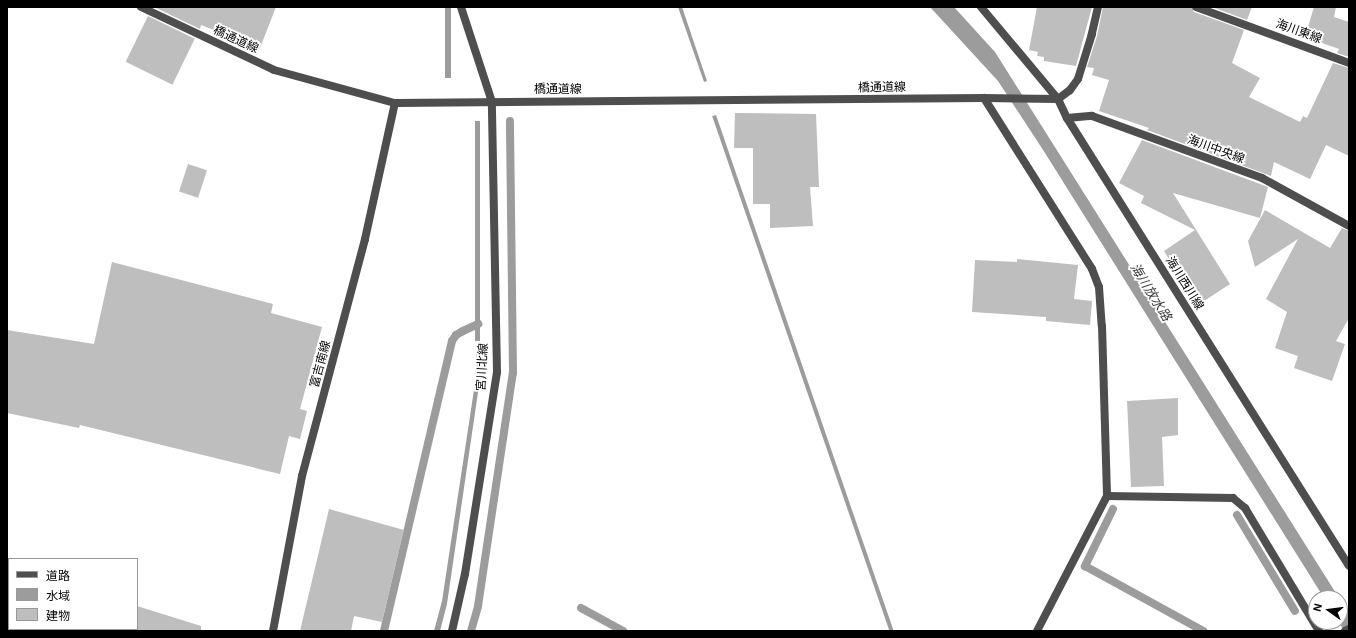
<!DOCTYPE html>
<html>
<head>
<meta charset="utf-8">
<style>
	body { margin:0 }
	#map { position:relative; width:1356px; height:638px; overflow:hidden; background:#fff; font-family:"Exo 2","Noto Sans JP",sans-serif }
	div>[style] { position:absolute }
	.water>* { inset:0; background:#9c9c9c; transform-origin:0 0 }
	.stream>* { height:8px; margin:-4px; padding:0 4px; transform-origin:4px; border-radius:4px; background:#9c9c9c }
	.building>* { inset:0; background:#bebebe; transform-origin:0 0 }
	.minor>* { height:8px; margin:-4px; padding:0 4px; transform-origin:4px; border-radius:4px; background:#4e4e4e }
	span { translate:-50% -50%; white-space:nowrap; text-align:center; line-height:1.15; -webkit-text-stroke:3.5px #fff; paint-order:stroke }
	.street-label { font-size:12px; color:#000 }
	.water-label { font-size:13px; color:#3d3d3d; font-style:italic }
	.frame { position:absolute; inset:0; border:8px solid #000; pointer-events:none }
	.legend { position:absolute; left:8px; top:558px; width:130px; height:72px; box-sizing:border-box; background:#fff; border:1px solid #999; margin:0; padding:5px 7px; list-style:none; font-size:12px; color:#000 }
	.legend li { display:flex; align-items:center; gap:8px; height:20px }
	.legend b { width:20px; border:1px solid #999 }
	.north { position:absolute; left:1308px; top:590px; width:40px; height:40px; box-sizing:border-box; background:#fff; border:1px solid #999; border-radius:50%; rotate:284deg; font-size:11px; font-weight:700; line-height:16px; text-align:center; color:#000 }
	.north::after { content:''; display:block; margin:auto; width:14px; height:18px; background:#000; clip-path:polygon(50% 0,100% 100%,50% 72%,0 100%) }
</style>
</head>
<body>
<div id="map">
	<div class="water">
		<div style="left:445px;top:7px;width:6px;height:71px"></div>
		<div style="clip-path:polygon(678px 7px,682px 7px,707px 81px,704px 82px)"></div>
		<div style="clip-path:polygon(930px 7px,954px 7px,995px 52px,1339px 598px,1324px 598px,1045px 153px,998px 81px)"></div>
		<div style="left:716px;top:115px;width:546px;height:4px;rotate:71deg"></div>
		<div style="left:475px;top:121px;width:5px;height:220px"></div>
		<div style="clip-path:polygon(482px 349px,481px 372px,447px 604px,440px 631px,434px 631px,442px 601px,477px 370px,476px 350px)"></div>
		<div style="clip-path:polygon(1340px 599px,1349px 614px,1349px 631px,1344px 631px,1339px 622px)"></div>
	</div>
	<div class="stream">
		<div style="left:1113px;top:509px;width:64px;rotate:116.2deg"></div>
		<div style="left:1085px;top:566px;width:135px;rotate:28.8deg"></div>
		<div style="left:1237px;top:515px;width:112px;rotate:58.9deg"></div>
		<div style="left:581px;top:608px;width:48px;rotate:28.7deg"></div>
		<div style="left:384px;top:631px;width:298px;rotate:-76.8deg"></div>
		<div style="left:452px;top:341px;width:7px;rotate:-56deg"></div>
		<div style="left:456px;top:335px;width:8px;rotate:-30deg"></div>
		<div style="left:463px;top:331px;width:17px;rotate:-25deg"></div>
		<div style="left:471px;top:631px;width:26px;rotate:-74deg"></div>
		<div style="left:478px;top:606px;width:236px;rotate:-81.5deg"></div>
		<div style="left:513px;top:373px;width:252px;rotate:-90.7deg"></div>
	</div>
	<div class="building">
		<div style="clip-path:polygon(154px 7px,276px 7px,260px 48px,201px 25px,200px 29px)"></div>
		<div style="clip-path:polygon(1037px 7px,1092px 7px,1076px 66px,1044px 61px,1044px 57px,1037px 56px,1038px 52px,1029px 50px)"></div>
		<div style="clip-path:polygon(1103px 7px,1191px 7px,1194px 12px,1244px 30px,1232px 63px,1260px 78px,1249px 97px,1300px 122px,1303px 116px,1307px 118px,1333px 63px,1349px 68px,1349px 156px,1326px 145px,1310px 179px,1274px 162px,1271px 176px,1147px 130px,1149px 128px,1099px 111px,1109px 80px,1092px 75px,1094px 68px,1087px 67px,1097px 36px)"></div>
		<div style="clip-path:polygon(1212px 7px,1252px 7px,1247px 20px)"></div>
		<div style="clip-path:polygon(1314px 7px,1336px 7px,1334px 17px,1349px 22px,1349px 57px,1337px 53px,1339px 49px,1305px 37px)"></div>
		<div style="left:148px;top:16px;width:52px;height:51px;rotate:26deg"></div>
		<div style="clip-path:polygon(735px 113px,816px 114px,819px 187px,810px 187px,813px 226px,770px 228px,770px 204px,753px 204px,753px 148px,734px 148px)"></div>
		<div style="clip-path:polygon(1142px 140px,1268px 187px,1260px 218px,1173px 193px,1230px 284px,1198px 305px,1164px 251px,1195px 230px,1141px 203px,1144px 196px,1119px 183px)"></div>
		<div style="left:188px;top:164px;width:20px;height:29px;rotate:18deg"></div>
		<div style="clip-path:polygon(1265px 210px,1330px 248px,1342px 228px,1349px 231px,1349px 318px,1336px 341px,1345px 344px,1332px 381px,1294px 368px,1298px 356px,1275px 348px,1287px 312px,1266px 299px,1298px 239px,1255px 267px,1248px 241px)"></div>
		<div style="clip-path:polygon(1017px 259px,1078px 265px,1074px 299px,1092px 301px,1090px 325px,1046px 321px,1046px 317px,972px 312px,975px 260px,1017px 262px)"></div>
		<div style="clip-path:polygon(112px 262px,273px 304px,271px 313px,322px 327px,300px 409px,307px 411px,300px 439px,289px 436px,280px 474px,80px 425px,79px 428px,7px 413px,7px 330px,94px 344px)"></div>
		<div style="clip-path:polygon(1178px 398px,1178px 435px,1162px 437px,1164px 486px,1131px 487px,1127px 401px)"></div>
		<div style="clip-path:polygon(329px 509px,404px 530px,382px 622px,354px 616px,351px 631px,300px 631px)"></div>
		<div style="clip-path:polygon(137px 606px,201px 626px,201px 631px,137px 631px)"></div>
	</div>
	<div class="minor">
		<div style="left:141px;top:7px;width:147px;rotate:25.3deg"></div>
		<div style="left:274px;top:70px;width:125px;rotate:15.3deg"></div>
		<div style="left:395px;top:103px;width:589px;rotate:-0.49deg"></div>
		<div style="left:984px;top:98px;width:74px;rotate:0.8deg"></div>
		<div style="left:981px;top:7px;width:120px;rotate:50.1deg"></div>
		<div style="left:1098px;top:7px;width:28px;rotate:103deg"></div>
		<div style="left:1092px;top:34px;width:47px;rotate:107.3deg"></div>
		<div style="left:1078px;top:79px;width:14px;rotate:126deg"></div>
		<div style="left:1070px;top:90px;width:15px;rotate:143deg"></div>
		<div style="left:1058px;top:99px;width:21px;rotate:65deg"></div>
		<div style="left:1067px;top:118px;width:529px;rotate:57.81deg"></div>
		<div style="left:1196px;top:7px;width:163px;rotate:20.1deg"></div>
		<div style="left:984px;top:98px;width:202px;rotate:57.7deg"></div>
		<div style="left:1092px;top:269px;width:19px;rotate:69deg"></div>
		<div style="left:1099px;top:287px;width:39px;rotate:86deg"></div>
		<div style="left:1102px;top:326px;width:170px;rotate:88.3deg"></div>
		<div style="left:1067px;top:118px;width:25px;rotate:-5deg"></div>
		<div style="left:1092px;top:116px;width:181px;rotate:20deg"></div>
		<div style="left:1262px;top:178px;width:99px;rotate:28.9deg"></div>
		<div style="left:7px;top:595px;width:2px;rotate:27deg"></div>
		<div style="left:76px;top:629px;width:4px;rotate:27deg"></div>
		<div style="left:273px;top:631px;width:158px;rotate:-79.4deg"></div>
		<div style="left:302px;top:476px;width:245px;rotate:-75.1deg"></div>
		<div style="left:365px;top:239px;width:139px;rotate:-77.6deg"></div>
		<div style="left:452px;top:631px;width:58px;rotate:-77.2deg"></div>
		<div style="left:465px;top:574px;width:205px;rotate:-81deg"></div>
		<div style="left:497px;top:372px;width:270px;rotate:-91.1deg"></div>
		<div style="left:492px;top:102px;width:100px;rotate:-108.1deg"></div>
		<div style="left:1037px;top:631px;width:152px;rotate:-62.6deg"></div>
		<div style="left:1107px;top:496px;width:126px;rotate:0.9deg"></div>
		<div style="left:1233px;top:498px;width:16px;rotate:40deg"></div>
		<div style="left:1245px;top:508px;width:144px;rotate:59deg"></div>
		<div style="left:1345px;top:631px;width:4px;rotate:-27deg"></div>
	</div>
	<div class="street-label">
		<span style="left:1299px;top:31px;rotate:20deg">海川東線</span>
		<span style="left:236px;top:39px;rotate:25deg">橋通道線</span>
		<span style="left:882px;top:87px;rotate:-1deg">橋通道線</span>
		<span style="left:558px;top:89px">橋通道線</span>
		<span style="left:1216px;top:149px;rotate:20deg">海川中央線</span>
		<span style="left:1185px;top:283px;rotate:58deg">海川西川線</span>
		<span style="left:320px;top:364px;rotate:-75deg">富吉南線</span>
		<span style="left:482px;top:367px;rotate:-87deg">宮川北線</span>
	</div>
	<div class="water-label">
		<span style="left:1151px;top:292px;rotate:58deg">海川放水路</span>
	</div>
	<div class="frame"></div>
	<ul class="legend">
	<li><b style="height:5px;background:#4e4e4e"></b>道路</li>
	<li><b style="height:11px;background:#9c9c9c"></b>水域</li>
	<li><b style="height:11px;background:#bebebe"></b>建物</li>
	</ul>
	<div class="north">N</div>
</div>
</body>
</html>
